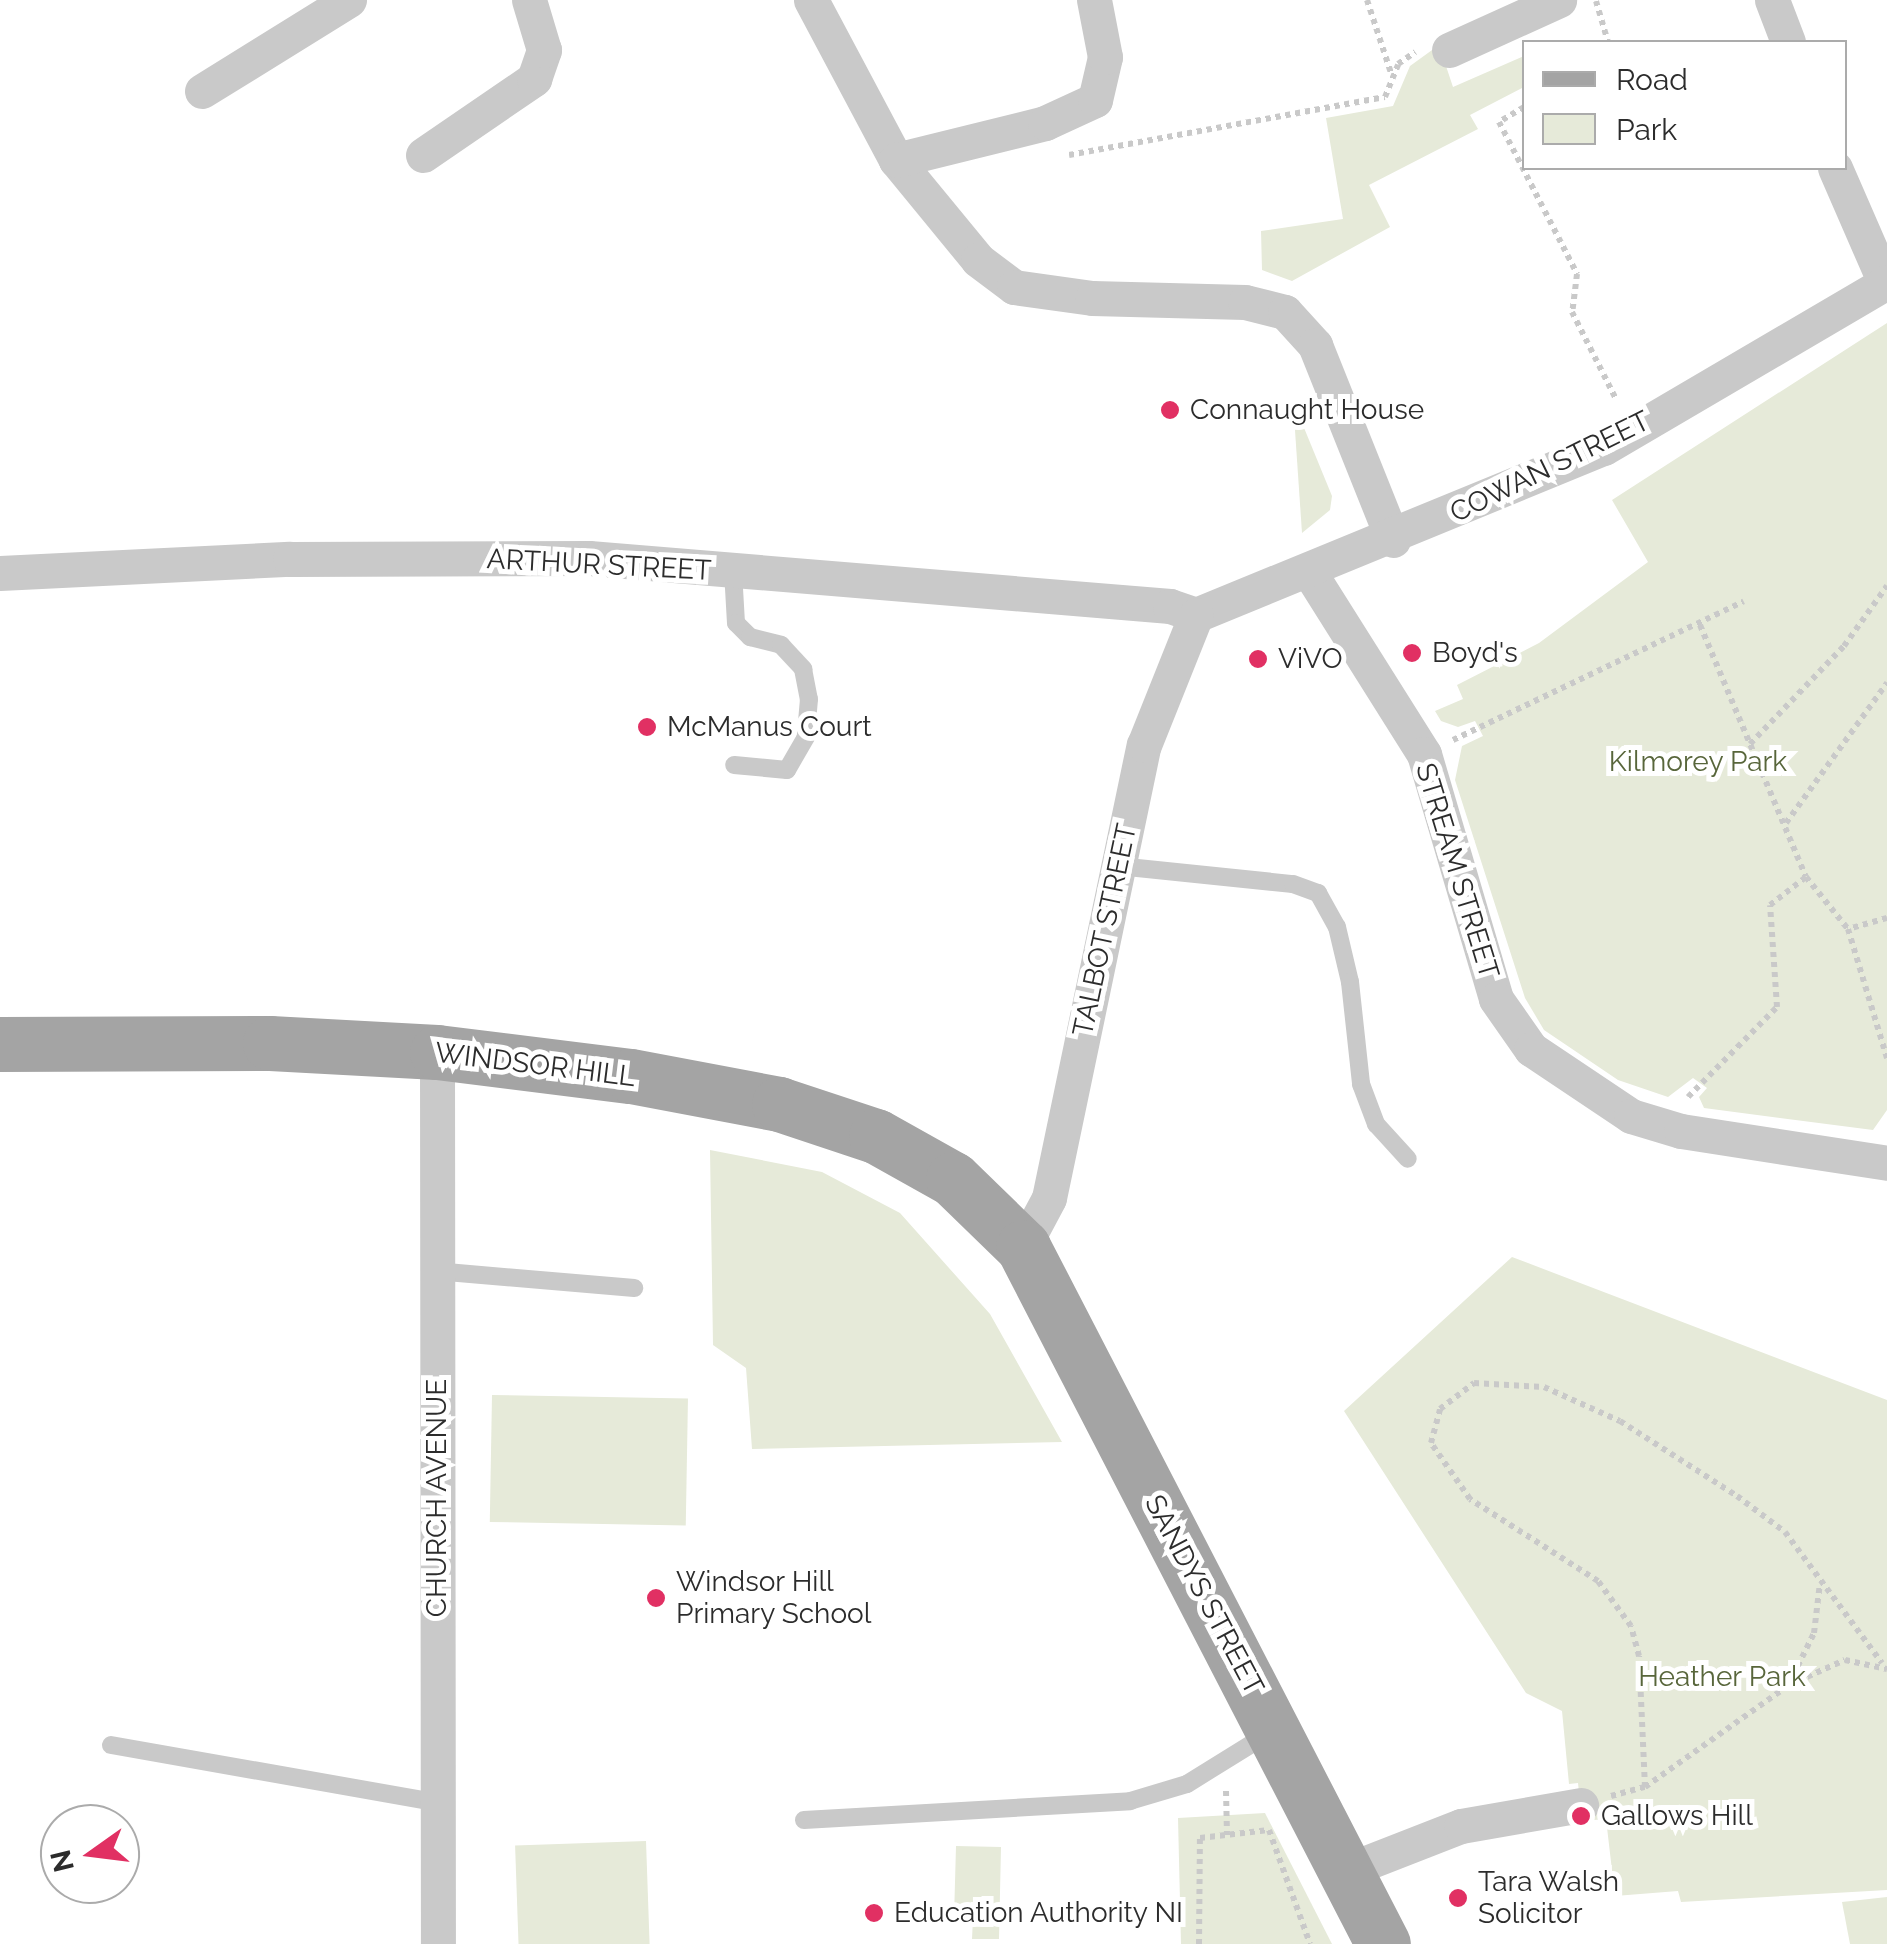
<!DOCTYPE html>
<html>
<head>
<meta charset="utf-8">
<style>
	body { margin:0 }
	#map { position:relative; width:1887px; height:1944px; overflow:hidden; background:#fff; font-family:Raleway,sans-serif }
	div>[style] { position:absolute }
	.green>* { inset:0; background:#e6ead9; transform-origin:0 0 }
	.path>* { height:6px; margin-top:-3px; transform-origin:0; background:repeating-linear-gradient(90deg,#c9c9c9 0 5px,transparent 0 10px) }
	.lane>* { height:18px; margin:-9px; padding:0 9px; transform-origin:9px; border-radius:9px; background:#c9c9c9 }
	.street>* { height:35px; margin:-17.5px; padding:0 17.5px; transform-origin:17.5px; border-radius:17.5px; background:#c9c9c9 }
	.primary>* { height:55px; margin:-27.5px; padding:0 27.5px; transform-origin:27.5px; border-radius:27.5px; background:#a4a4a4 }
	.dots>* { width:28px; height:28px; translate:-50% -50%; box-sizing:border-box; border:5px solid #fff; border-radius:50% }
	span { translate:-50% -50%; white-space:nowrap; text-align:center; line-height:1.15; -webkit-text-stroke:10px #fff; paint-order:stroke }
	.poi-label { font-size:28px; color:#2c2c2c }
	.left { translate:0 -50%; text-align:left }
	.street-label { font-size:28px; color:#2c2c2c }
	.park-label { font-size:28px; color:#58663b }
	.legend { position:absolute; left:1522px; top:40px; width:325px; height:130px; box-sizing:border-box; background:#fff; border:2px solid #ababab; margin:0; padding:12px 18px; list-style:none; font-size:30px; color:#2c2c2c }
	.legend li { display:flex; align-items:center; gap:20px; height:50px }
	.legend b { width:50px; border:2px solid #ababab }
	.north { position:absolute; left:40px; top:1804px; width:100px; height:100px; box-sizing:border-box; background:#fff; border:2px solid #ababab; border-radius:50%; rotate:256deg; font-size:28px; font-weight:700; line-height:40px; text-align:center; color:#2c2c2c }
	.north::after { content:''; display:block; margin:auto; width:35px; height:45px; background:#e13063; clip-path:polygon(50% 0,100% 100%,50% 72%,0 100%) }
</style>
</head>
<body>
<div id="map">
	<div class="green">
		<div style="clip-path:polygon(1439px 45px,1453px 87px,1524px 56px,1524px 87px,1470px 115px,1478px 129px,1369px 185px,1390px 227px,1292px 281px,1262px 270px,1261px 231px,1343px 219px,1326px 118px,1393px 106px,1410px 66px)"></div>
		<div style="clip-path:polygon(1887px 323px,1887px 1110px,1873px 1130px,1704px 1108px,1699px 1097px,1707px 1088px,1693px 1078px,1668px 1097px,1618px 1080px,1544px 1030px,1525px 998px,1455px 780px,1462px 746px,1483px 736px,1475px 721px,1458px 727px,1441px 721px,1435px 711px,1463px 699px,1457px 685px,1539px 643px,1648px 562px,1612px 500px)"></div>
		<div style="clip-path:polygon(1293px 401px,1332px 496px,1330px 510px,1302px 533px)"></div>
		<div style="clip-path:polygon(710px 1150px,822px 1172px,900px 1213px,990px 1314px,1062px 1442px,752px 1449px,746px 1368px,713px 1345px)"></div>
		<div style="clip-path:polygon(1512px 1257px,1887px 1400px,1887px 1890px,1681px 1902px,1678px 1891px,1615px 1896px,1606px 1819px,1582px 1821px,1578px 1783px,1569px 1784px,1562px 1711px,1526px 1693px,1344px 1411px)"></div>
		<div style="left:492px;top:1395px;width:196px;height:127px;rotate:1deg"></div>
		<div style="clip-path:polygon(1265px 1813px,1332px 1944px,1181px 1944px,1178px 1818px)"></div>
		<div style="left:646px;top:1841px;width:103px;height:131px;rotate:88deg"></div>
		<div style="clip-path:polygon(956px 1846px,1001px 1847px,999px 1939px,972px 1939px,973px 1918px,954px 1918px)"></div>
		<div style="clip-path:polygon(1887px 1897px,1887px 1944px,1850px 1944px,1842px 1902px)"></div>
	</div>
	<div class="path">
		<div style="left:1367px;top:0;width:80px;rotate:71.8deg"></div>
		<div style="left:1596px;top:1px;width:43px;rotate:73.7deg"></div>
		<div style="left:1524px;top:107px;width:29px;rotate:149deg"></div>
		<div style="left:1499px;top:122px;width:171px;rotate:62.8deg"></div>
		<div style="left:1577px;top:274px;width:38px;rotate:97deg"></div>
		<div style="left:1572px;top:312px;width:97px;rotate:63.2deg"></div>
		<div style="left:1069px;top:155px;width:321px;rotate:-10.4deg"></div>
		<div style="left:1385px;top:97px;width:35px;rotate:-68deg"></div>
		<div style="left:1398px;top:64px;width:21px;rotate:-35deg"></div>
		<div style="left:1700px;top:625px;width:273px;rotate:67.2deg"></div>
		<div style="left:1806px;top:877px;width:67px;rotate:51.1deg"></div>
		<div style="left:1453px;top:740px;width:322px;rotate:-25.5deg"></div>
		<div style="left:1750px;top:744px;width:136px;rotate:-46.2deg"></div>
		<div style="left:1844px;top:646px;width:74px;rotate:-54.4deg"></div>
		<div style="left:1786px;top:823px;width:173px;rotate:-54.2deg"></div>
		<div style="left:1887px;top:918px;width:41px;rotate:164.2deg"></div>
		<div style="left:1848px;top:929px;width:135px;rotate:73.2deg"></div>
		<div style="left:1688px;top:1097px;width:127px;rotate:-45.3deg"></div>
		<div style="left:1777px;top:1007px;width:102px;rotate:-93.9deg"></div>
		<div style="left:1770px;top:905px;width:46px;rotate:-37.9deg"></div>
		<div style="left:1789px;top:1684px;width:57px;rotate:-63.9deg"></div>
		<div style="left:1814px;top:1633px;width:50px;rotate:-83.2deg"></div>
		<div style="left:1645px;top:1787px;width:131px;rotate:-92.6deg"></div>
		<div style="left:1639px;top:1656px;width:31px;rotate:-105deg"></div>
		<div style="left:1631px;top:1626px;width:56px;rotate:-126.3deg"></div>
		<div style="left:1598px;top:1581px;width:152px;rotate:-147.4deg"></div>
		<div style="left:1470px;top:1499px;width:68px;rotate:-124.9deg"></div>
		<div style="left:1431px;top:1443px;width:35px;rotate:-75deg"></div>
		<div style="left:1440px;top:1409px;width:43px;rotate:-37.4deg"></div>
		<div style="left:1474px;top:1383px;width:70px;rotate:3.3deg"></div>
		<div style="left:1544px;top:1387px;width:83px;rotate:24.1deg"></div>
		<div style="left:1620px;top:1421px;width:139px;rotate:32.7deg"></div>
		<div style="left:1737px;top:1496px;width:60px;rotate:36.9deg"></div>
		<div style="left:1785px;top:1532px;width:163px;rotate:53.5deg"></div>
		<div style="left:1226px;top:1791px;width:44px;rotate:88.7deg"></div>
		<div style="left:1611px;top:1796px;width:35px;rotate:-15deg"></div>
		<div style="left:1645px;top:1787px;width:176px;rotate:-35.3deg"></div>
		<div style="left:1789px;top:1685px;width:61px;rotate:-24.1deg"></div>
		<div style="left:1845px;top:1660px;width:43px;rotate:12.1deg"></div>
		<div style="left:1199px;top:1944px;width:106px;rotate:-89.5deg"></div>
		<div style="left:1200px;top:1838px;width:69px;rotate:-6.6deg"></div>
		<div style="left:1269px;top:1830px;width:121px;rotate:70.2deg"></div>
	</div>
	<div class="lane">
		<div style="left:733px;top:571px;width:52px;rotate:86.7deg"></div>
		<div style="left:736px;top:623px;width:20px;rotate:45deg"></div>
		<div style="left:750px;top:637px;width:32px;rotate:14deg"></div>
		<div style="left:781px;top:645px;width:33px;rotate:47deg"></div>
		<div style="left:803px;top:669px;width:31px;rotate:79deg"></div>
		<div style="left:809px;top:699px;width:38px;rotate:95deg"></div>
		<div style="left:806px;top:737px;width:38px;rotate:120deg"></div>
		<div style="left:787px;top:770px;width:53px;rotate:-174.6deg"></div>
		<div style="left:1118px;top:866px;width:176px;rotate:5.9deg"></div>
		<div style="left:1293px;top:884px;width:27px;rotate:20deg"></div>
		<div style="left:1318px;top:893px;width:39px;rotate:61deg"></div>
		<div style="left:1337px;top:927px;width:57px;rotate:76.7deg"></div>
		<div style="left:1350px;top:982px;width:103px;rotate:83.8deg"></div>
		<div style="left:1361px;top:1084px;width:43px;rotate:69.4deg"></div>
		<div style="left:1376px;top:1124px;width:47px;rotate:47.6deg"></div>
		<div style="left:435px;top:1271px;width:200px;rotate:4.9deg"></div>
		<div style="left:111px;top:1745px;width:329px;rotate:10deg"></div>
		<div style="left:804px;top:1820px;width:327px;rotate:-3.3deg"></div>
		<div style="left:1130px;top:1801px;width:59px;rotate:-16.6deg"></div>
		<div style="left:1187px;top:1784px;width:93px;rotate:-31.8deg"></div>
	</div>
	<div class="street">
		<div style="left:811px;top:0;width:181px;rotate:62deg"></div>
		<div style="left:896px;top:160px;width:129px;rotate:50.6deg"></div>
		<div style="left:978px;top:260px;width:45px;rotate:36.9deg"></div>
		<div style="left:1014px;top:287px;width:79px;rotate:8deg"></div>
		<div style="left:1092px;top:298px;width:153px;rotate:1.5deg"></div>
		<div style="left:1245px;top:302px;width:41px;rotate:14deg"></div>
		<div style="left:1285px;top:312px;width:45px;rotate:47.7deg"></div>
		<div style="left:1315px;top:345px;width:210px;rotate:68.2deg"></div>
		<div style="left:1772px;top:0;width:45px;rotate:69.1deg"></div>
		<div style="left:1449px;top:50px;width:121px;rotate:-24.4deg"></div>
		<div style="left:202px;top:91px;width:173px;rotate:-31.8deg"></div>
		<div style="left:423px;top:155px;width:135px;rotate:-34.4deg"></div>
		<div style="left:534px;top:79px;width:31px;rotate:-71deg"></div>
		<div style="left:544px;top:50px;width:52px;rotate:-106.7deg"></div>
		<div style="left:896px;top:160px;width:154px;rotate:-13.9deg"></div>
		<div style="left:1045px;top:123px;width:55px;rotate:-24.7deg"></div>
		<div style="left:1095px;top:100px;width:44px;rotate:-76.9deg"></div>
		<div style="left:1105px;top:57px;width:58px;rotate:-100.9deg"></div>
		<div style="left:1835px;top:168px;width:125px;rotate:66.5deg"></div>
		<div style="left:0;top:573px;width:290px;rotate:-2.8deg"></div>
		<div style="left:290px;top:559px;width:299px;rotate:-0.2deg"></div>
		<div style="left:589px;top:558px;width:583px;rotate:4.72deg"></div>
		<div style="left:1170px;top:606px;width:28px;rotate:19deg"></div>
		<div style="left:1310px;top:573px;width:214px;rotate:57.8deg"></div>
		<div style="left:1424px;top:754px;width:255px;rotate:73.6deg"></div>
		<div style="left:1496px;top:999px;width:61px;rotate:55deg"></div>
		<div style="left:1531px;top:1049px;width:120px;rotate:33.8deg"></div>
		<div style="left:1631px;top:1116px;width:52px;rotate:16.7deg"></div>
		<div style="left:1681px;top:1131px;width:208px;rotate:8.8deg"></div>
		<div style="left:1196px;top:615px;width:441px;rotate:-22.3deg"></div>
		<div style="left:1604px;top:448px;width:328px;rotate:-30.4deg"></div>
		<div style="left:437px;top:1052px;width:892px;rotate:89.94deg"></div>
		<div style="left:1023px;top:1247px;width:55px;rotate:-62deg"></div>
		<div style="left:1049px;top:1198px;width:463px;rotate:-78.2deg"></div>
		<div style="left:1144px;top:745px;width:140px;rotate:-68.2deg"></div>
		<div style="left:1348px;top:1870px;width:121px;rotate:-21.3deg"></div>
		<div style="left:1461px;top:1826px;width:122px;rotate:-9.9deg"></div>
	</div>
	<div class="primary">
		<div style="left:0;top:1044px;width:270px;rotate:-0.2deg"></div>
		<div style="left:270px;top:1043px;width:167px;rotate:3.1deg"></div>
		<div style="left:437px;top:1052px;width:195px;rotate:7.1deg"></div>
		<div style="left:631px;top:1076px;width:151px;rotate:10.7deg"></div>
		<div style="left:779px;top:1104px;width:102px;rotate:18.3deg"></div>
		<div style="left:876px;top:1136px;width:88px;rotate:29.2deg"></div>
		<div style="left:953px;top:1179px;width:98px;rotate:44.2deg"></div>
		<div style="left:1023px;top:1247px;width:784px;rotate:62.68deg"></div>
	</div>
	<div class="dots">
		<div style="left:1170px;top:410px;background:#e13063"></div>
		<div style="left:1412px;top:653px;background:#e13063"></div>
		<div style="left:1258px;top:659px;background:#e13063"></div>
		<div style="left:647px;top:727px;background:#e13063"></div>
		<div style="left:656px;top:1598px;background:#e13063"></div>
		<div style="left:1581px;top:1816px;background:#e13063"></div>
		<div style="left:1458px;top:1898px;background:#e13063"></div>
		<div style="left:874px;top:1913px;background:#e13063"></div>
	</div>
	<div class="poi-label">
		<span class="left" style="left:1190px;top:410px">Connaught House</span>
		<span class="left" style="left:1432px;top:653px">Boyd's</span>
		<span class="left" style="left:1278px;top:659px">ViVO</span>
		<span class="left" style="left:667px;top:727px">McManus Court</span>
		<span class="left" style="left:676px;top:1598px">Windsor Hill<br>Primary School</span>
		<span class="left" style="left:1601px;top:1816px">Gallows Hill</span>
		<span class="left" style="left:1478px;top:1898px">Tara Walsh<br>Solicitor</span>
		<span class="left" style="left:894px;top:1913px">Education Authority NI</span>
	</div>
	<div class="street-label">
		<span style="left:1550px;top:467px;rotate:-26deg">COWAN STREET</span>
		<span style="left:599px;top:565px;rotate:3deg">ARTHUR STREET</span>
		<span style="left:1457px;top:871px;rotate:73deg">STREAM STREET</span>
		<span style="left:1105px;top:930px;rotate:-78deg">TALBOT STREET</span>
		<span style="left:535px;top:1065px;rotate:7deg">WINDSOR HILL</span>
		<span style="left:437px;top:1498px;rotate:-90deg">CHURCH AVENUE</span>
		<span style="left:1204px;top:1595px;rotate:62deg">SANDYS STREET</span>
	</div>
	<div class="park-label">
		<span style="left:1698px;top:762px">Kilmorey Park</span>
		<span style="left:1722px;top:1677px">Heather Park</span>
	</div>
	<ul class="legend">
	<li><b style="height:12px;background:#a4a4a4"></b>Road</li>
	<li><b style="height:28px;background:#e6ead9"></b>Park</li>
	</ul>
	<div class="north">N</div>
</div>
</body>
</html>
